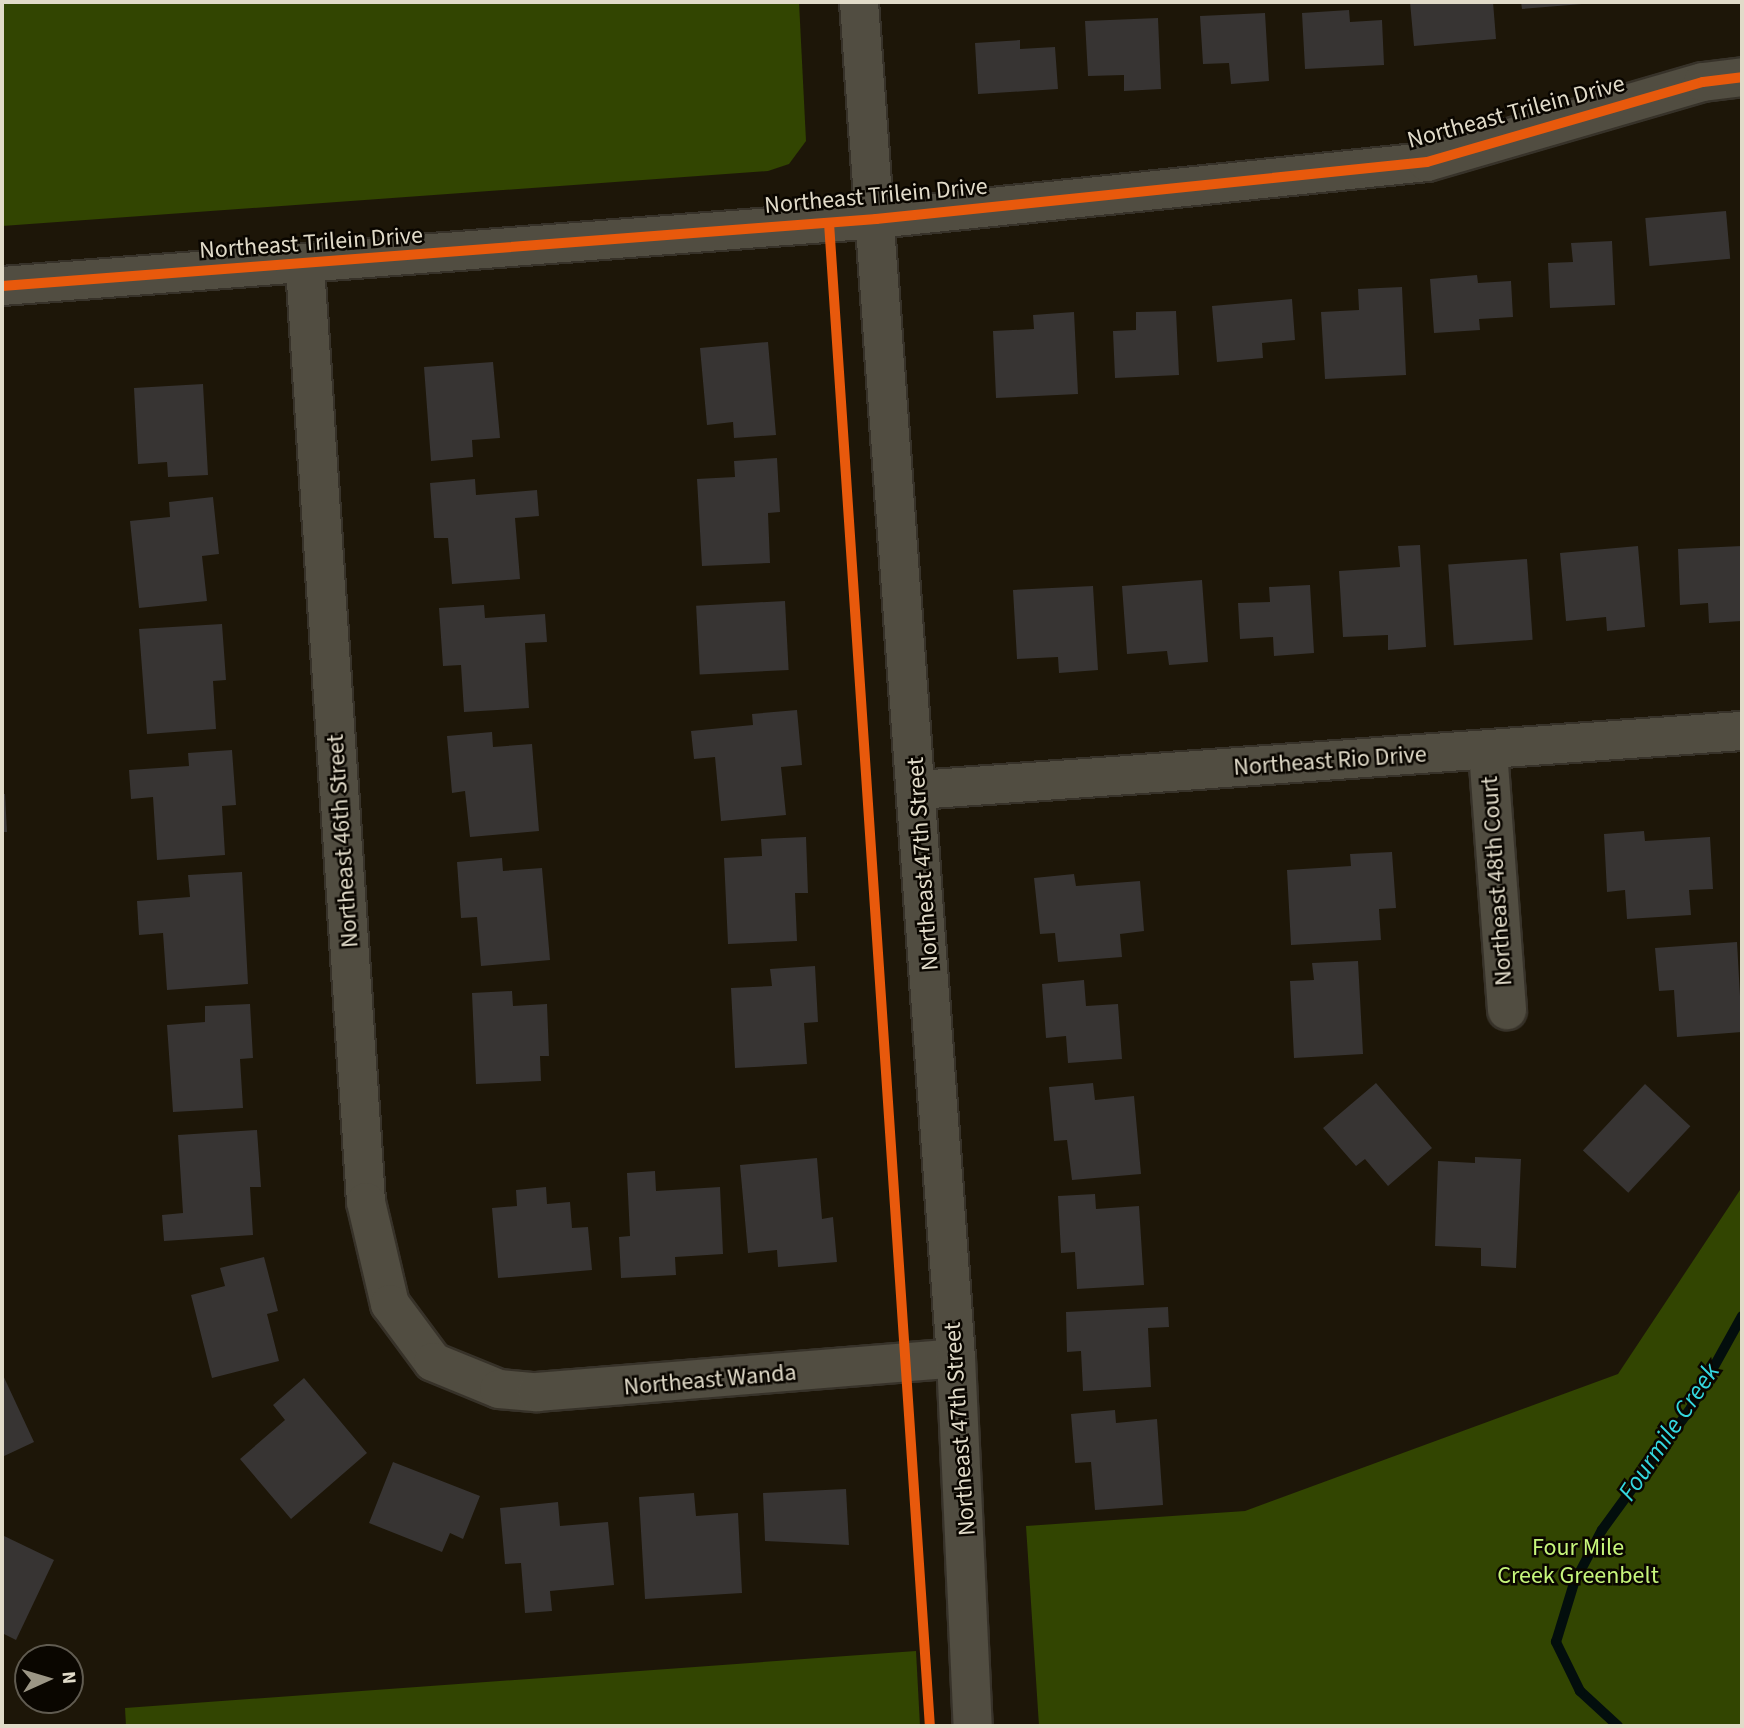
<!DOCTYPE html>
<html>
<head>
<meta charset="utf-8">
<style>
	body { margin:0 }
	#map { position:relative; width:1744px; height:1728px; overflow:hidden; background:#1d1608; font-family:"Source Sans 3",sans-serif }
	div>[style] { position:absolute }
	.green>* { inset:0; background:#324501 }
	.stream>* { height:10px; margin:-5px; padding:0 5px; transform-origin:5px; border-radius:5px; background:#030e0d }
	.building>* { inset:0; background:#373433; transform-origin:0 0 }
	.roads { filter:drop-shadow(2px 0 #373229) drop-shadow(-2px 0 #373229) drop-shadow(0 2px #373229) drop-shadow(0 -2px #373229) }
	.minor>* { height:38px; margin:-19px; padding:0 19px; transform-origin:19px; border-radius:19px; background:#514d41 }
	.tertiary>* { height:38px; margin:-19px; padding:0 19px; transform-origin:19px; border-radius:19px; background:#514d41 }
	.cycleway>* { height:10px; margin:-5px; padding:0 5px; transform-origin:5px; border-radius:5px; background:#e8590c }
	span { translate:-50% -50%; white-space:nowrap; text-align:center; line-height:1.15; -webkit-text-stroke:5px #0a0600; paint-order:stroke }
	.street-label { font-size:24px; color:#e1dbc9 }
	.park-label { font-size:24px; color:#c7f67b }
	.water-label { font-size:26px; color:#34d8df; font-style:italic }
	.frame { position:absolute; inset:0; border:4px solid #e1dbc9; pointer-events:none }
	.north { position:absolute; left:14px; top:1644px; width:70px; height:70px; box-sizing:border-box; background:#0a0600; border:2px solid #605b50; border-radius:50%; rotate:86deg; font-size:19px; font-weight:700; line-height:28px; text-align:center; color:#e1dbc9 }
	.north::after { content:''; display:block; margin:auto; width:24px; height:32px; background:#9c9685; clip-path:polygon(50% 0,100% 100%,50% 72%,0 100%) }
</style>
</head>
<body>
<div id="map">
	<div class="green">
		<div style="clip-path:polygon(2px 2px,799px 2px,806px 141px,789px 164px,768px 171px,2px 226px)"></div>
		<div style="clip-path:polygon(1742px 1187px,1742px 1726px,1039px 1726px,1026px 1526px,1245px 1511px,1618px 1374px)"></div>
		<div style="clip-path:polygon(916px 1651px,920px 1726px,126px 1726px,125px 1708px)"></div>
	</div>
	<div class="stream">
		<div style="left:1618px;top:1726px;width:52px;rotate:-137.4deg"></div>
		<div style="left:1580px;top:1691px;width:55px;rotate:-116.1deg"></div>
		<div style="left:1556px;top:1642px;width:62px;rotate:-73deg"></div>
		<div style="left:1574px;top:1583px;width:60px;rotate:-62.2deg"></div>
		<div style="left:1602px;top:1530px;width:151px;rotate:-53.9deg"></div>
		<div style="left:1691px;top:1408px;width:105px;rotate:-61deg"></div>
	</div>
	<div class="building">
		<div style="clip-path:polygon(1410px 2px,1493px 2px,1496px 39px,1414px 46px)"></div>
		<div style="clip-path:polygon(1521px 2px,1581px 2px,1582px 4px,1522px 9px)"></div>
		<div style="clip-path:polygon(1349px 10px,1350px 22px,1382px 20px,1384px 65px,1305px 69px,1302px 13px)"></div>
		<div style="clip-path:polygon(1265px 13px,1269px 81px,1231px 84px,1229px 63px,1203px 64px,1200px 16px)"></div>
		<div style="clip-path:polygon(1158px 18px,1161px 89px,1124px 91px,1124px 75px,1088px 76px,1085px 21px)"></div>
		<div style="clip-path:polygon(1020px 40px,1020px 49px,1055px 47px,1058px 89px,978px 94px,975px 43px)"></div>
		<div style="left:1726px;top:211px;width:48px;height:81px;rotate:85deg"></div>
		<div style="clip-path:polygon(1612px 241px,1615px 305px,1550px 308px,1548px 263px,1573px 262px,1571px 243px)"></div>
		<div style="clip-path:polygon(1477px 275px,1478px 283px,1511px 281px,1513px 317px,1479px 319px,1480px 330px,1434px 333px,1430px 279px)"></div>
		<div style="clip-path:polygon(1402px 287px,1406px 375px,1325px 379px,1321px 312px,1359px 310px,1358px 289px)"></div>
		<div style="clip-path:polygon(1292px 299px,1295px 340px,1262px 343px,1263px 358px,1217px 362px,1212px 306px)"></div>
		<div style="clip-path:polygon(1176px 311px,1179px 375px,1115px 378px,1113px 331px,1136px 330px,1136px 312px)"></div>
		<div style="clip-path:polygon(1074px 312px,1078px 394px,996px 398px,993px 331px,1034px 329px,1033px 315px)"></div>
		<div style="clip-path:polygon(768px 342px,776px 435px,734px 438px,733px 422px,707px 425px,700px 348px)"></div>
		<div style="clip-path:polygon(493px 362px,500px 438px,472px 440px,473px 457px,431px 461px,424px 367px)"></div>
		<div style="clip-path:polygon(203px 384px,208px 475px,168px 477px,167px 462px,138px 464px,134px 388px)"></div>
		<div style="clip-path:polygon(777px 458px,780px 512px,768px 513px,770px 563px,702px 566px,697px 479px,735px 477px,734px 461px)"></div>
		<div style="clip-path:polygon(475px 479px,476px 495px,537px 490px,539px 516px,515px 518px,520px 579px,452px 584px,448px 538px,434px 538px,430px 483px)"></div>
		<div style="clip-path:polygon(213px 497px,219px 554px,202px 556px,207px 601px,139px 608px,130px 521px,170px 517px,169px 502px)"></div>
		<div style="clip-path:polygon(1420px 545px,1426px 647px,1388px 650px,1388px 635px,1343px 637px,1339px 571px,1400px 567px,1398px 546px)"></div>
		<div style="clip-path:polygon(1638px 546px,1645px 627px,1607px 631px,1606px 617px,1566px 621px,1560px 553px)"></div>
		<div style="clip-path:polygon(1742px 546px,1742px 621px,1709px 623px,1708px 603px,1680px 605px,1678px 549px)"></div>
		<div style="left:1527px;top:559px;width:81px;height:79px;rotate:86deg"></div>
		<div style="clip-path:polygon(1202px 580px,1208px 662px,1169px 665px,1167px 651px,1127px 654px,1122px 586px)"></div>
		<div style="clip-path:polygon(1310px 585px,1314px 653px,1274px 656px,1273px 637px,1240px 639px,1238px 603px,1270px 602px,1269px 587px)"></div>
		<div style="clip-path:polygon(1093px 586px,1098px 670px,1059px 673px,1058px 657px,1017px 659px,1013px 590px)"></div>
		<div style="left:785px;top:601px;width:69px;height:89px;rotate:87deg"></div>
		<div style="clip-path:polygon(484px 605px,485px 618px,545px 614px,547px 642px,525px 643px,529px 708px,464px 712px,461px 665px,443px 666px,439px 608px)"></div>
		<div style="clip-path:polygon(222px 624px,226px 680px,213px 681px,216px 729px,147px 734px,139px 629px)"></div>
		<div style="clip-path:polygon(797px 710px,802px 765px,781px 767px,786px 815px,721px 821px,715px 757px,694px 759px,691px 731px,753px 725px,752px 714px)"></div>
		<div style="clip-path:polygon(492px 732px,493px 747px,532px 744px,539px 831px,470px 837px,465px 791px,452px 793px,447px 736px)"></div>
		<div style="clip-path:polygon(232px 750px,236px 805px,222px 806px,225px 855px,157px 860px,153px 797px,131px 799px,129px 770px,189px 766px,188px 753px)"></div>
		<div style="clip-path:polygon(2px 794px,5px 794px,7px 832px,2px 832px)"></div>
		<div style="clip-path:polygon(1644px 831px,1645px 841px,1710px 837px,1713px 889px,1689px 890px,1691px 915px,1627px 919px,1625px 890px,1607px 892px,1604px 834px)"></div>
		<div style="clip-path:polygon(806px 837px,808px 893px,795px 893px,797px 941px,728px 944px,724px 858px,762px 856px,761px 839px)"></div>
		<div style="clip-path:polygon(1392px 852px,1396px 908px,1379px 909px,1381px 940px,1291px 945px,1287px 870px,1351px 866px,1350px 854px)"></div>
		<div style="clip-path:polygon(502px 858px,503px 871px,542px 868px,550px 960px,481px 966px,477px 917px,461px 918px,457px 862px)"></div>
		<div style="clip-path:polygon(242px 872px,248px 984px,167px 990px,163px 933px,139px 935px,137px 901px,190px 897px,188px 875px)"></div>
		<div style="clip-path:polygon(1074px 874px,1076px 886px,1140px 881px,1144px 931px,1120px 934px,1122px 957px,1058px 962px,1055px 933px,1040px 934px,1034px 878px)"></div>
		<div style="clip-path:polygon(1737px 942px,1742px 1032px,1677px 1037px,1674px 990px,1659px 991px,1655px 948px)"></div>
		<div style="clip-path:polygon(1358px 961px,1363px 1054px,1294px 1058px,1290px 981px,1314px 980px,1312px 963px)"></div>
		<div style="clip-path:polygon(815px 966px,818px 1022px,804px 1023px,807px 1064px,735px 1068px,731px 988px,772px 986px,770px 969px)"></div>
		<div style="clip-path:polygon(1084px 980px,1086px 1006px,1118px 1004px,1122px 1059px,1068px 1063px,1066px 1036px,1046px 1038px,1042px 984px)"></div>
		<div style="clip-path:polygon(512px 991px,513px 1006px,547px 1004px,549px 1056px,540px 1056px,541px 1081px,476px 1084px,472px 993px)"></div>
		<div style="clip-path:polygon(250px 1004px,253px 1058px,240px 1059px,243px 1108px,173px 1112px,167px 1025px,205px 1022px,205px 1006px)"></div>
		<div style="clip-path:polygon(1093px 1083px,1095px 1100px,1134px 1096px,1141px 1174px,1072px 1180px,1067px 1140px,1054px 1141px,1049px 1087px)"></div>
		<div style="clip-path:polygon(1376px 1083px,1432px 1148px,1388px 1186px,1365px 1159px,1356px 1166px,1323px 1128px)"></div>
		<div style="left:1645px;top:1084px;width:62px;height:91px;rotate:43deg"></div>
		<div style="clip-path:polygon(257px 1130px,261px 1187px,250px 1187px,253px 1235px,164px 1241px,162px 1215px,183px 1213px,178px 1135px)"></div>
		<div style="clip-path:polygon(1475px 1157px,1521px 1159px,1516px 1268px,1481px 1266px,1481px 1248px,1435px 1246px,1438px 1161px,1475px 1163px)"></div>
		<div style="clip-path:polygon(817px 1158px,822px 1219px,833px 1217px,837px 1262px,778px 1267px,777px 1250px,748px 1253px,740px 1165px)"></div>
		<div style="clip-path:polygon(655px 1171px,656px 1191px,720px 1187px,723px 1254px,675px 1257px,676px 1275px,621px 1278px,619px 1237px,630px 1236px,627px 1173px)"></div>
		<div style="clip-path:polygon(546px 1187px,547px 1204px,570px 1202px,572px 1228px,588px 1227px,592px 1270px,498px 1278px,492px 1208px,517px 1206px,516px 1190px)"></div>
		<div style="clip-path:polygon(1095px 1194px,1096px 1209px,1139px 1206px,1144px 1285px,1077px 1289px,1075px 1252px,1061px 1253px,1058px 1196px)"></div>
		<div style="clip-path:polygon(264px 1257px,278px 1311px,267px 1314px,279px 1361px,212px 1378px,191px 1295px,225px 1286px,220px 1268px)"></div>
		<div style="clip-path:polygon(1168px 1307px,1169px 1327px,1148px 1328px,1151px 1387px,1083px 1391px,1081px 1351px,1067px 1352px,1066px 1312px)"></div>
		<div style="clip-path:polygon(2px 1373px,34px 1442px,2px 1457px)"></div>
		<div style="clip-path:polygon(304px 1378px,367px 1453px,291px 1519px,240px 1459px,285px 1420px,273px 1405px)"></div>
		<div style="clip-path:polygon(1115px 1410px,1116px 1423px,1157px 1419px,1163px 1505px,1095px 1510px,1091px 1462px,1075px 1463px,1071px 1414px)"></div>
		<div style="clip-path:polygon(393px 1462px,480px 1496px,463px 1539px,450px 1533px,442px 1552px,369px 1523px)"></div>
		<div style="clip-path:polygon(846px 1489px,849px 1545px,765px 1541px,763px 1493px)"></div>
		<div style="clip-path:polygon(694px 1493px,696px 1516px,738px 1513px,742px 1593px,645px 1599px,639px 1497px)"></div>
		<div style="clip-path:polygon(558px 1502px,560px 1526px,608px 1522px,614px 1585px,550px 1591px,552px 1611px,525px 1613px,521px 1563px,505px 1564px,500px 1508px)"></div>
		<div style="clip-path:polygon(2px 1535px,54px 1560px,16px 1640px,2px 1633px)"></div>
	</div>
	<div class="roads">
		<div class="minor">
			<div style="left:305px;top:266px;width:938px;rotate:86.27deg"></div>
			<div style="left:366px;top:1202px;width:105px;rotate:76.8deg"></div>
			<div style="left:390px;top:1304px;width:72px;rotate:53.4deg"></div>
			<div style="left:433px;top:1362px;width:71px;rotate:22.2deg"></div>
			<div style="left:499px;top:1389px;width:38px;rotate:5deg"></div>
			<div style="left:537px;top:1392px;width:420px;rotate:-4.6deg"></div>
			<div style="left:2px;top:286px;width:877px;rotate:-4.38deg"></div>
			<div style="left:876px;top:219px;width:554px;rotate:-5.91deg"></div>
			<div style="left:1427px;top:162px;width:287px;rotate:-16.2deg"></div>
			<div style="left:1703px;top:82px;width:39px;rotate:-7deg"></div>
			<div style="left:1488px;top:751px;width:260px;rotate:85.8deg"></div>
			<div style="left:918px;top:790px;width:826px;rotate:-4.1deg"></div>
		</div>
		<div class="tertiary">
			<div style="left:859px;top:2px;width:1359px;rotate:85.91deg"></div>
			<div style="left:956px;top:1358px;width:368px;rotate:87.4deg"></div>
		</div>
	</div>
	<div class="cycleway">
		<div style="left:829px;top:223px;width:1506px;rotate:86.16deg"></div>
		<div style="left:2px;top:286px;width:877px;rotate:-4.38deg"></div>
		<div style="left:876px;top:219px;width:554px;rotate:-5.91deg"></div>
		<div style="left:1427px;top:162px;width:287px;rotate:-16.2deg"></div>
		<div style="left:1703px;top:82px;width:39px;rotate:-7deg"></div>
	</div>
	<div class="street-label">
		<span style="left:1516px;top:112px;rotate:-15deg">Northeast Trilein Drive</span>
		<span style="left:876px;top:196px;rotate:-5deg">Northeast Trilein Drive</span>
		<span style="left:311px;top:243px;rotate:-4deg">Northeast Trilein Drive</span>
		<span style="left:1330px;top:761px;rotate:-4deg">Northeast Rio Drive</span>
		<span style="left:343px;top:841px;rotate:-94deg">Northeast 46th Street</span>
		<span style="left:923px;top:864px;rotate:-94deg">Northeast 47th Street</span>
		<span style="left:1497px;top:881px;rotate:-94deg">Northeast 48th Court</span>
		<span style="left:710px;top:1380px;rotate:-5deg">Northeast Wanda</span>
		<span style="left:960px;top:1429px;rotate:-94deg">Northeast 47th Street</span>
	</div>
	<div class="park-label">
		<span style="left:1578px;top:1562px">Four Mile<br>Creek Greenbelt</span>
	</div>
	<div class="water-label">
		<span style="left:1669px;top:1432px;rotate:-56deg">Fourmile Creek</span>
	</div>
	<div class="frame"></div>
	<div class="north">N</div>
</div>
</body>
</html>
